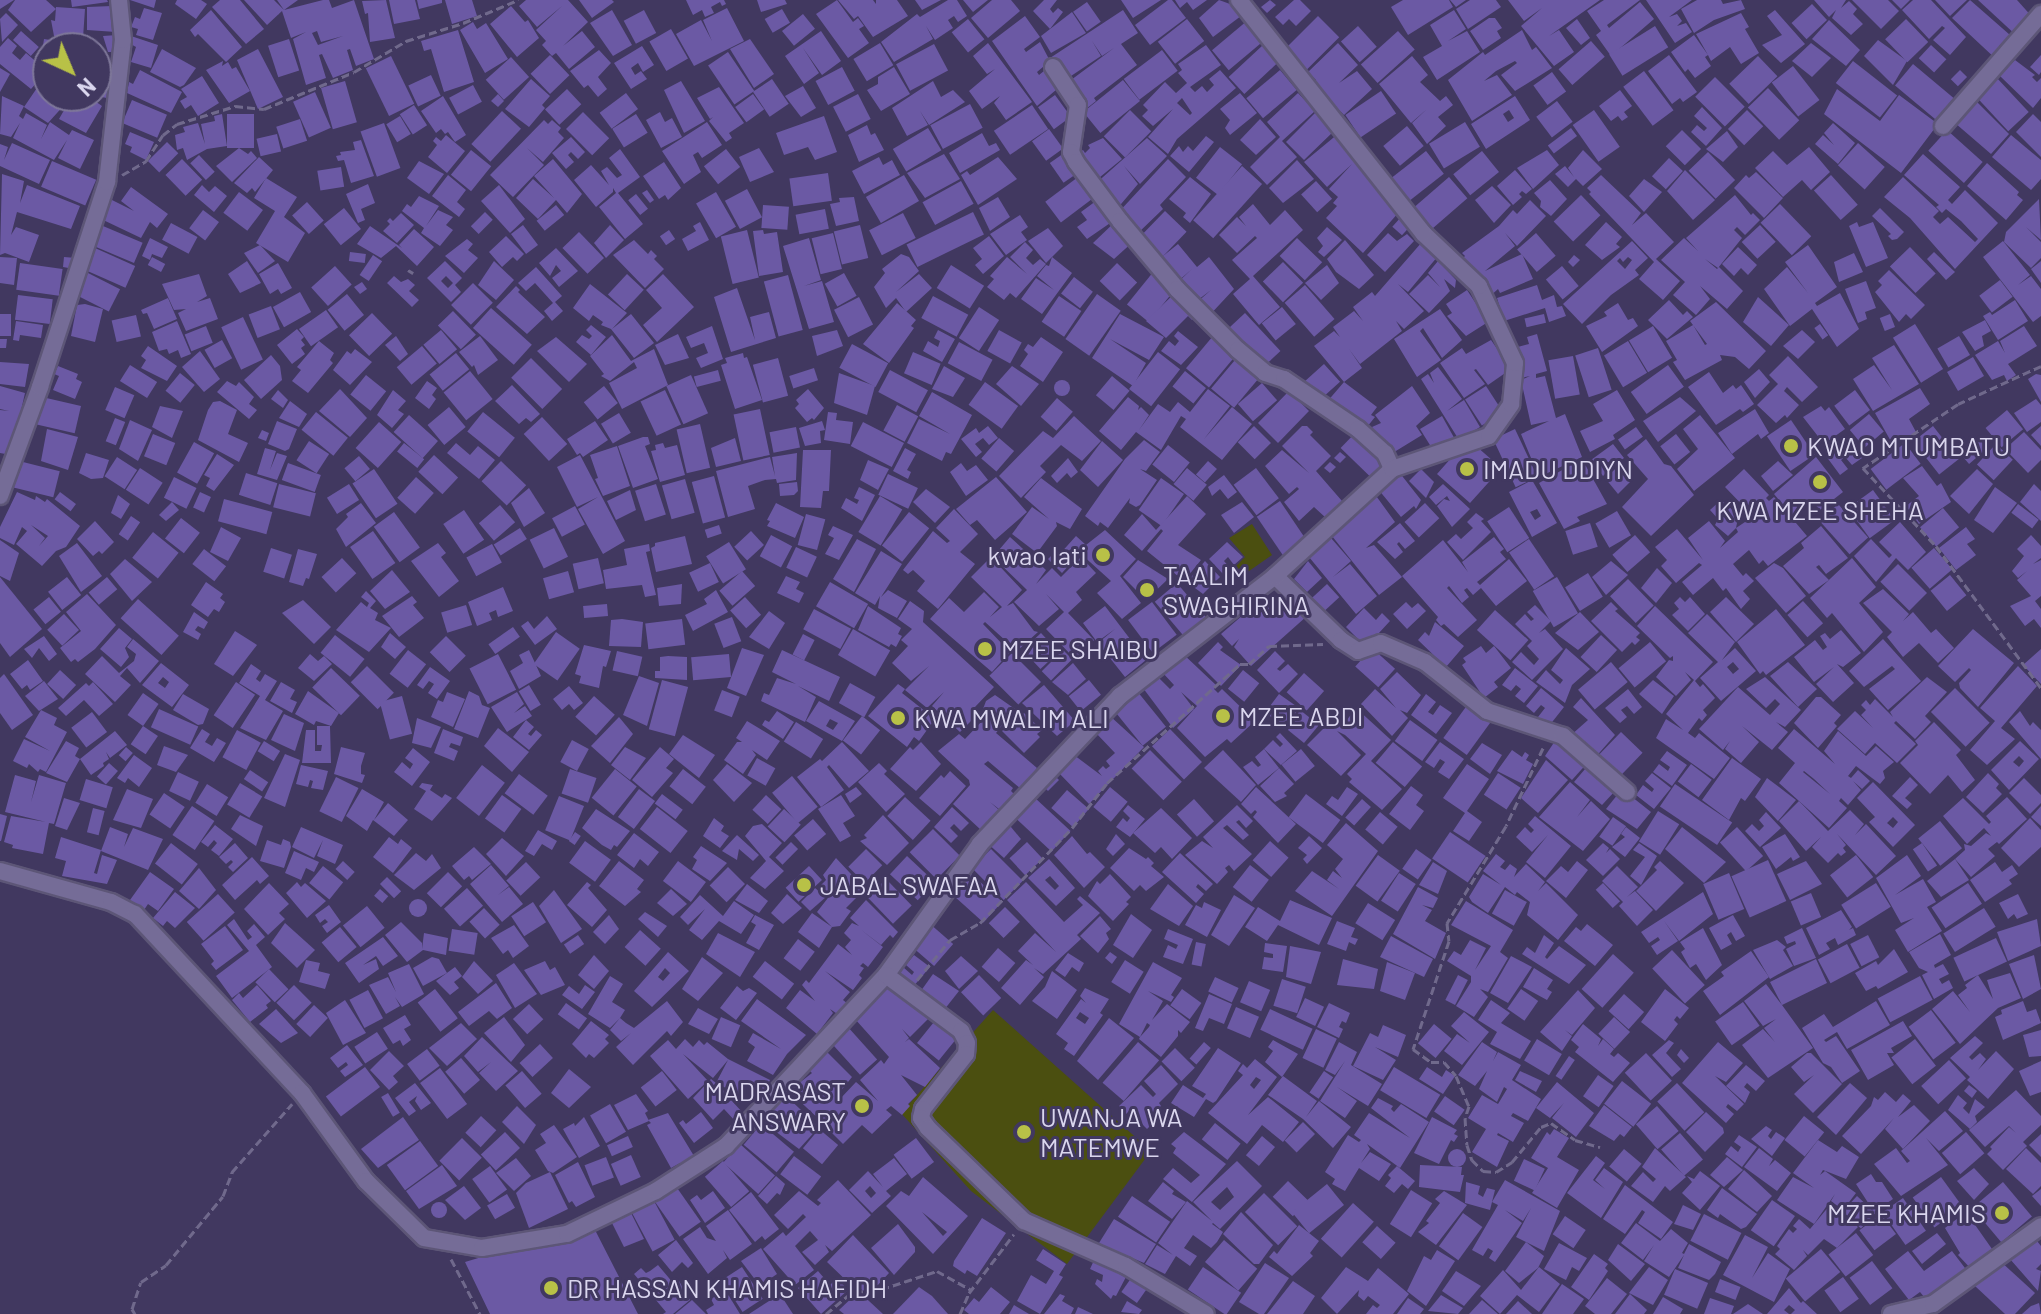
<!DOCTYPE html>
<html>
<head>
<meta charset="utf-8">
<style>
	body { margin:0 }
	#map { position:relative; width:2041px; height:1314px; overflow:hidden; background:#413860; font-family:Barlow,sans-serif }
	div>[style] { position:absolute }
	.green>* { inset:0; background:#4b4f10 }
	.building>* { inset:0; background:#6b59a4; transform-origin:0 0 }
	.round { border-radius:50% }
	.path>* { height:3px; margin-top:-1.5px; transform-origin:0; background:repeating-linear-gradient(90deg,#70698c 0 8px,transparent 0 12px) }
	.roads { filter:drop-shadow(2px 0 #5d5677) drop-shadow(-2px 0 #5d5677) drop-shadow(0 2px #5d5677) drop-shadow(0 -2px #5d5677) }
	.minor>* { height:16px; margin:-8px; padding:0 8px; transform-origin:8px; border-radius:8px; background:#756c97 }
	.dots>* { width:22px; height:22px; translate:-50% -50%; box-sizing:border-box; border:4px solid #413860; border-radius:50% }
	span { translate:-50% -50%; white-space:nowrap; text-align:center; line-height:1.15; -webkit-text-stroke:6px #413860; paint-order:stroke }
	.poi-label { font-size:26px; color:#dad6ee }
	.left { translate:0 -50%; text-align:left }
	.right { translate:-100% -50%; text-align:right }
	.north { position:absolute; left:32px; top:32px; width:80px; height:80px; box-sizing:border-box; background:#413860; border:2px solid #7e7799; border-radius:50%; rotate:136deg; font-size:22px; font-weight:700; line-height:32px; text-align:center; color:#dad6ee }
	.north::after { content:''; display:block; margin:auto; width:28px; height:36px; background:#b8c147; clip-path:polygon(50% 0,100% 100%,50% 72%,0 100%) }
</style>
</head>
<body>
<div id="map">
	<div class="green">
		<div style="clip-path:polygon(1252px 524px,1272px 555px,1239px 578px,1235px 567px,1245px 557px,1229px 538px)"></div>
		<div style="clip-path:polygon(993px 1010px,1151px 1151px,1067px 1264px,971px 1191px,901px 1113px)"></div>
	</div>
	<div class="building">
		<div style="clip-path:polygon(0 0,14px 0,0 9px)"></div>
		<div style="clip-path:polygon(15px 0,46px 0,56px 9px,31px 32px,8px 10px)"></div>
		<div style="clip-path:polygon(71px 0,107px 0,108px 2px,72px 7px)"></div>
		<div style="clip-path:polygon(130px 0,156px 0,154px 8px)"></div>
		<div style="clip-path:polygon(177px 0,201px 0,207px 4px,196px 19px,175px 4px)"></div>
		<div style="clip-path:polygon(220px 0,240px 0,264px 29px,246px 44px,212px 7px)"></div>
		<div style="clip-path:polygon(evenodd,244px 0,274px 0,284px 10px,277px 0,298px 0,284px 10px,323px 0,329px 0,332px 8px,354px 0,374px 59px,356px 66px,350px 49px,347px 50px,353px 70px,333px 78px,322px 54px,319px 55px,326px 78px,306px 85px,293px 39px,306px 32px,291px 38px,282px 11px,267px 25px,244px 0,317px 31px,321px 42px,343px 36px,318px 45px,312px 33px,317px 31px)"></div>
		<div style="clip-path:polygon(386px 0,395px 38px,370px 42px,368px 13px,365px 14px,362px 1px)"></div>
		<div style="clip-path:polygon(389px 0,415px 0,420px 19px,394px 24px)"></div>
		<div style="clip-path:polygon(417px 0,442px 0,442px 3px,419px 9px)"></div>
		<div style="clip-path:polygon(445px 0,472px 0,477px 16px,452px 24px)"></div>
		<div style="clip-path:polygon(526px 0,568px 0,588px 22px,563px 46px,582px 31px,595px 47px,569px 69px,556px 53px,552px 56px,542px 45px,546px 41px,536px 30px,562px 6px,537px 27px,519px 6px)"></div>
		<div style="clip-path:polygon(579px 0,612px 0,614px 2px,592px 18px)"></div>
		<div style="clip-path:polygon(686px 0,724px 0,726px 4px,722px 6px,720px 2px,711px 7px,714px 13px,705px 17px,702px 10px,693px 15px)"></div>
		<div style="clip-path:polygon(757px 0,785px 0,787px 4px,761px 12px)"></div>
		<div style="clip-path:polygon(837px 0,853px 22px,858px 18px,864px 26px,859px 29px,869px 43px,848px 58px,816px 14px)"></div>
		<div style="clip-path:polygon(838px 0,873px 0,876px 4px,876px 0,897px 0,908px 16px,873px 37px,858px 16px,854px 19px)"></div>
		<div style="clip-path:polygon(915px 0,941px 0,922px 10px)"></div>
		<div style="clip-path:polygon(948px 0,957px 0,967px 16px,958px 22px,954px 16px,948px 20px,953px 28px,935px 40px,926px 26px,933px 39px,894px 62px,881px 42px,917px 14px,920px 17px)"></div>
		<div style="clip-path:polygon(963px 0,988px 0,973px 12px)"></div>
		<div style="clip-path:polygon(992px 0,1011px 0,1020px 11px,988px 38px,971px 18px)"></div>
		<div style="clip-path:polygon(1044px 0,1057px 0,1050px 9px,1053px 13px,1058px 8px,1063px 12px,1050px 29px,1033px 11px)"></div>
		<div style="clip-path:polygon(1121px 0,1161px 0,1133px 18px)"></div>
		<div style="clip-path:polygon(1168px 0,1172px 0,1186px 18px,1150px 45px,1135px 25px)"></div>
		<div style="clip-path:polygon(1175px 0,1207px 0,1193px 10px,1187px 2px,1180px 8px)"></div>
		<div style="clip-path:polygon(1219px 0,1230px 4px,1241px 16px,1213px 37px,1199px 18px)"></div>
		<div style="clip-path:polygon(1270px 0,1276px 5px,1267px 13px,1261px 7px)"></div>
		<div style="clip-path:polygon(1294px 0,1300px 0,1311px 11px,1296px 26px,1289px 19px,1283px 25px,1275px 17px)"></div>
		<div style="clip-path:polygon(1403px 0,1449px 0,1453px 7px,1408px 35px,1391px 7px)"></div>
		<div style="clip-path:polygon(1450px 0,1466px 0,1456px 7px)"></div>
		<div style="clip-path:polygon(1470px 0,1496px 0,1501px 7px,1468px 29px,1456px 9px)"></div>
		<div style="clip-path:polygon(1508px 0,1600px 0,1549px 36px,1559px 30px,1574px 52px,1554px 66px,1521px 26px,1542px 8px,1524px 21px)"></div>
		<div style="clip-path:polygon(1604px 0,1640px 0,1607px 25px,1609px 28px,1640px 2px,1654px 19px,1611px 56px,1596px 35px,1601px 31px,1587px 11px)"></div>
		<div style="clip-path:polygon(1646px 0,1692px 0,1669px 17px,1677px 14px,1682px 21px,1677px 26px,1686px 23px,1692px 32px,1675px 43px)"></div>
		<div style="clip-path:polygon(1697px 0,1721px 0,1723px 4px,1741px 0,1745px 9px,1714px 20px,1694px 33px,1681px 9px)"></div>
		<div style="clip-path:polygon(1814px 0,1846px 0,1841px 8px,1849px 1px,1857px 9px,1853px 14px,1863px 24px,1851px 35px,1832px 18px,1836px 10px,1829px 17px)"></div>
		<div style="clip-path:polygon(1852px 0,1888px 0,1899px 11px,1881px 29px)"></div>
		<div style="clip-path:polygon(1892px 0,1910px 0,1901px 9px)"></div>
		<div style="clip-path:polygon(1913px 0,1931px 0,1966px 37px,1950px 55px,1933px 40px,1945px 28px,1942px 26px,1929px 39px,1902px 10px)"></div>
		<div style="clip-path:polygon(1935px 0,1967px 0,1950px 16px)"></div>
		<div style="clip-path:polygon(1970px 0,2010px 35px,1999px 46px,2005px 52px,1997px 60px,1952px 18px)"></div>
		<div style="clip-path:polygon(1978px 0,2017px 0,2035px 20px,2018px 37px)"></div>
		<div style="left:1087px;top:2px;width:24px;height:17px;rotate:55deg"></div>
		<div style="left:1812px;top:4px;width:22px;height:28px;rotate:47deg"></div>
		<div style="clip-path:polygon(112px 6px,116px 32px,87px 30px,87px 7px)"></div>
		<div style="clip-path:polygon(511px 6px,525px 22px,528px 20px,539px 38px,517px 57px,490px 24px)"></div>
		<div style="clip-path:polygon(56px 7px,85px 9px,83px 38px,54px 36px,51px 20px,55px 21px)"></div>
		<div style="clip-path:polygon(144px 8px,162px 13px,153px 40px,136px 35px,138px 29px,131px 27px,135px 17px,140px 19px)"></div>
		<div style="clip-path:polygon(727px 8px,744px 41px,694px 66px,676px 34px,701px 20px,712px 41px,703px 20px)"></div>
		<div style="left:782px;top:9px;width:16px;height:20px;rotate:60deg"></div>
		<div style="clip-path:polygon(211px 10px,242px 47px,226px 62px,198px 34px,195px 37px,190px 30px)"></div>
		<div style="clip-path:polygon(612px 10px,632px 45px,613px 56px,590px 23px)"></div>
		<div style="left:644px;top:10px;width:26px;height:23px;rotate:62deg"></div>
		<div style="clip-path:polygon(1123px 10px,1138px 33px,1121px 44px,1137px 65px,1094px 98px,1096px 101px,1086px 109px,1067px 83px,1114px 48px,1102px 56px,1092px 41px,1101px 56px,1065px 80px,1050px 58px)"></div>
		<div style="clip-path:polygon(1454px 10px,1466px 29px,1448px 41px,1467px 31px,1480px 52px,1437px 80px,1423px 57px,1442px 46px,1430px 25px)"></div>
		<div style="clip-path:polygon(1775px 10px,1805px 44px,1781px 63px,1762px 45px,1782px 35px,1767px 16px)"></div>
		<div style="clip-path:polygon(1072px 12px,1086px 33px,1051px 53px,1041px 36px)"></div>
		<div style="clip-path:polygon(6px 13px,18px 25px,2px 42px,0 19px)"></div>
		<div style="clip-path:polygon(1741px 13px,1749px 27px,1745px 29px,1759px 53px,1741px 64px,1730px 47px,1711px 61px,1708px 55px,1705px 57px,1711px 66px,1695px 78px,1688px 69px,1685px 72px,1671px 52px,1694px 35px,1708px 55px,1696px 34px)"></div>
		<div style="left:803px;top:14px;width:19px;height:27px;rotate:51deg"></div>
		<div style="clip-path:polygon(1025px 16px,1040px 37px,1024px 49px,1026px 52px,1040px 42px,1050px 61px,1037px 72px,1039px 75px,1050px 66px,1063px 84px,1037px 106px,992px 41px)"></div>
		<div style="left:1318px;top:16px;width:30px;height:46px;rotate:45deg"></div>
		<div style="clip-path:polygon(1489px 18px,1495px 18px,1502px 28px,1497px 31px,1501px 38px,1483px 50px,1470px 31px)"></div>
		<div style="left:968px;top:19px;width:26px;height:21px;rotate:51deg"></div>
		<div style="left:1187px;top:19px;width:28px;height:37px;rotate:52deg"></div>
		<div style="clip-path:polygon(1577px 19px,1590px 38px,1581px 45px,1566px 28px)"></div>
		<div style="left:1906px;top:19px;width:32px;height:29px;rotate:46deg"></div>
		<div style="left:1248px;top:20px;width:26px;height:47px;rotate:50deg"></div>
		<div style="clip-path:polygon(1829px 20px,1860px 50px,1846px 66px,1812px 39px)"></div>
		<div style="clip-path:polygon(473px 22px,477px 29px,486px 23px,508px 59px,485px 73px,460px 30px)"></div>
		<div style="left:1358px;top:26px;width:28px;height:23px;rotate:48deg"></div>
		<div style="left:1655px;top:26px;width:25px;height:54px;rotate:58deg"></div>
		<div style="left:671px;top:29px;width:34px;height:25px;rotate:60deg"></div>
		<div style="clip-path:polygon(458px 30px,474px 82px,444px 92px,431px 49px,424px 51px,421px 41px)"></div>
		<div style="clip-path:polygon(1522px 30px,1532px 50px,1536px 47px,1552px 68px,1515px 91px,1501px 75px,1517px 63px,1515px 61px,1496px 71px,1484px 81px,1497px 75px,1512px 95px,1472px 121px,1448px 80px,1483px 52px,1485px 55px)"></div>
		<div style="left:21px;top:31px;width:24px;height:12px;rotate:42deg"></div>
		<div style="clip-path:polygon(821px 31px,841px 61px,822px 75px,803px 48px,819px 73px,804px 84px,785px 56px)"></div>
		<div style="left:1398px;top:31px;width:25px;height:50px;rotate:48deg"></div>
		<div style="clip-path:polygon(117px 35px,118px 52px,108px 52px,103px 36px)"></div>
		<div style="clip-path:polygon(131px 36px,158px 45px,151px 68px,131px 62px,136px 47px,129px 43px)"></div>
		<div style="clip-path:polygon(8px 38px,17px 46px,12px 53px,20px 60px,26px 53px,47px 71px,31px 89px,0 64px,0 47px)"></div>
		<div style="clip-path:polygon(44px 39px,86px 46px,85px 48px,48px 48px,46px 65px,41px 59px)"></div>
		<div style="left:289px;top:39px;width:33px;height:22px;rotate:72deg"></div>
		<div style="clip-path:polygon(750px 39px,774px 74px,754px 88px,730px 49px)"></div>
		<div style="clip-path:polygon(1878px 40px,1907px 61px,1893px 85px,1864px 56px)"></div>
		<div style="left:1591px;top:41px;width:21px;height:43px;rotate:49deg"></div>
		<div style="left:880px;top:43px;width:26px;height:31px;rotate:59deg"></div>
		<div style="clip-path:polygon(988px 43px,1032px 102px,1006px 120px,994px 103px,1000px 96px,982px 109px,969px 91px,995px 69px,987px 74px,973px 56px)"></div>
		<div style="clip-path:polygon(1338px 43px,1358px 65px,1339px 83px,1357px 71px,1372px 89px,1344px 115px,1313px 83px,1316px 80px,1308px 72px)"></div>
		<div style="clip-path:polygon(1811px 43px,1831px 58px,1812px 77px,1792px 61px)"></div>
		<div style="left:934px;top:44px;width:30px;height:43px;rotate:62deg"></div>
		<div style="clip-path:polygon(evenodd,1206px 45px,1221px 65px,1190px 87px,1195px 92px,1202px 86px,1207px 92px,1214px 85px,1209px 79px,1220px 70px,1236px 88px,1177px 139px,1168px 154px,1148px 137px,1173px 109px,1153px 126px,1142px 116px,1148px 110px,1143px 105px,1165px 82px,1176px 93px,1187px 83px,1178px 73px,1182px 70px,1178px 64px,1206px 45px,1182px 98px,1192px 113px,1190px 115px,1177px 103px,1182px 98px)"></div>
		<div style="left:1263px;top:45px;width:23px;height:47px;rotate:47deg"></div>
		<div style="left:1931px;top:45px;width:21px;height:18px;rotate:43deg"></div>
		<div style="clip-path:polygon(642px 46px,654px 65px,643px 72px,638px 63px,631px 68px,635px 75px,641px 71px,647px 79px,631px 89px,614px 63px)"></div>
		<div style="clip-path:polygon(162px 49px,196px 68px,184px 85px,180px 87px,150px 72px)"></div>
		<div style="clip-path:polygon(258px 49px,283px 97px,258px 109px,237px 60px)"></div>
		<div style="clip-path:polygon(599px 50px,611px 63px,598px 77px,607px 89px,598px 97px,588px 85px,584px 88px,570px 71px)"></div>
		<div style="left:1162px;top:50px;width:26px;height:48px;rotate:53deg"></div>
		<div style="left:728px;top:52px;width:47px;height:24px;rotate:56deg"></div>
		<div style="left:550px;top:55px;width:28px;height:27px;rotate:46deg"></div>
		<div style="clip-path:polygon(1669px 55px,1697px 92px,1683px 102px,1680px 98px,1672px 104px,1648px 71px)"></div>
		<div style="clip-path:polygon(2041px 55px,2041px 72px,2039px 75px,2030px 67px)"></div>
		<div style="left:391px;top:56px;width:53px;height:28px;rotate:64deg"></div>
		<div style="clip-path:polygon(1412px 56px,1428px 75px,1420px 82px,1440px 101px,1446px 96px,1453px 105px,1438px 117px,1446px 126px,1427px 144px,1412px 123px,1427px 109px,1411px 123px,1379px 84px)"></div>
		<div style="left:1758px;top:56px;width:28px;height:40px;rotate:46deg"></div>
		<div style="left:511px;top:57px;width:27px;height:34px;rotate:48deg"></div>
		<div style="clip-path:polygon(2015px 60px,2035px 75px,2032px 77px,2037px 82px,2041px 78px,2041px 98px,2033px 108px,2000px 76px)"></div>
		<div style="clip-path:polygon(223px 61px,222px 66px,228px 62px,232px 69px,236px 67px,250px 91px,229px 103px,206px 70px)"></div>
		<div style="left:1853px;top:61px;width:56px;height:28px;rotate:38deg"></div>
		<div style="left:1913px;top:64px;width:53px;height:28px;rotate:40deg"></div>
		<div style="left:1793px;top:66px;width:43px;height:27px;rotate:52deg"></div>
		<div style="left:842px;top:67px;width:27px;height:30px;rotate:62deg"></div>
		<div style="clip-path:polygon(894px 67px,910px 94px,881px 111px,867px 90px,878px 84px,878px 77px)"></div>
		<div style="clip-path:polygon(0 68px,10px 74px,0 92px)"></div>
		<div style="clip-path:polygon(140px 70px,182px 92px,171px 113px,127px 93px,129px 82px,133px 84px)"></div>
		<div style="left:1280px;top:70px;width:26px;height:44px;rotate:50deg"></div>
		<div style="left:1960px;top:70px;width:10px;height:13px;rotate:45deg"></div>
		<div style="left:1644px;top:71px;width:49px;height:26px;rotate:53deg"></div>
		<div style="left:1552px;top:72px;width:24px;height:23px;rotate:54deg"></div>
		<div style="left:431px;top:75px;width:23px;height:25px;rotate:65deg"></div>
		<div style="clip-path:polygon(96px 76px,111px 78px,107px 98px,96px 96px)"></div>
		<div style="clip-path:polygon(202px 76px,219px 103px,198px 116px,191px 105px,185px 109px,180px 101px,187px 97px,181px 89px)"></div>
		<div style="left:1715px;top:77px;width:42px;height:28px;rotate:45deg"></div>
		<div style="left:1996px;top:77px;width:48px;height:28px;rotate:47deg"></div>
		<div style="clip-path:polygon(531px 79px,550px 96px,542px 105px,545px 108px,529px 127px,505px 109px)"></div>
		<div style="left:772px;top:79px;width:30px;height:23px;rotate:56deg"></div>
		<div style="left:1123px;top:80px;width:27px;height:51px;rotate:51deg"></div>
		<div style="left:345px;top:81px;width:43px;height:25px;rotate:74deg"></div>
		<div style="clip-path:polygon(681px 81px,705px 121px,684px 133px,664px 90px)"></div>
		<div style="clip-path:polygon(933px 81px,941px 97px,953px 90px,965px 102px,929px 125px,920px 111px,928px 125px,907px 136px,892px 108px)"></div>
		<div style="clip-path:polygon(39px 85px,48px 91px,48px 96px,66px 103px,48px 123px,24px 107px)"></div>
		<div style="left:473px;top:85px;width:19px;height:27px;rotate:62deg"></div>
		<div style="clip-path:polygon(803px 86px,816px 108px,801px 117px,785px 96px)"></div>
		<div style="clip-path:polygon(719px 87px,744px 123px,729px 133px,732px 138px,726px 142px,709px 121px,713px 117px,710px 119px,697px 98px)"></div>
		<div style="left:1768px;top:88px;width:45px;height:28px;rotate:46deg"></div>
		<div style="left:567px;top:89px;width:21px;height:30px;rotate:47deg"></div>
		<div style="clip-path:polygon(1837px 89px,1880px 121px,1899px 95px,1938px 124px,1901px 173px,1824px 114px)"></div>
		<div style="clip-path:polygon(1620px 90px,1632px 106px,1624px 112px,1628px 117px,1622px 121px,1618px 116px,1611px 121px,1599px 106px)"></div>
		<div style="left:1381px;top:91px;width:27px;height:43px;rotate:56deg"></div>
		<div style="left:315px;top:92px;width:39px;height:24px;rotate:66deg"></div>
		<div style="left:626px;top:93px;width:20px;height:33px;rotate:53deg"></div>
		<div style="clip-path:polygon(1240px 93px,1257px 113px,1230px 135px,1225px 128px,1230px 120px,1220px 109px)"></div>
		<div style="clip-path:polygon(1298px 93px,1315px 111px,1282px 141px,1297px 157px,1267px 185px,1250px 167px,1280px 137px,1267px 122px)"></div>
		<div style="clip-path:polygon(498px 94px,504px 101px,498px 107px,491px 101px)"></div>
		<div style="left:753px;top:94px;width:19px;height:22px;rotate:54deg"></div>
		<div style="left:858px;top:94px;width:28px;height:28px;rotate:63deg"></div>
		<div style="left:1055px;top:95px;width:27px;height:21px;rotate:54deg"></div>
		<div style="clip-path:polygon(2px 96px,24px 106px,19px 116px,23px 119px,26px 113px,47px 125px,41px 139px,50px 122px,69px 135px,72px 130px,94px 140px,80px 169px,58px 158px,67px 140px,54px 160px,13px 138px,20px 123px,11px 137px,0 134px)"></div>
		<div style="clip-path:polygon(66px 96px,78px 96px,90px 103px,92px 99px,102px 106px,86px 133px,59px 119px,71px 98px)"></div>
		<div style="clip-path:polygon(443px 96px,466px 135px,455px 142px,448px 132px,445px 134px,441px 129px,436px 133px,421px 111px)"></div>
		<div style="clip-path:polygon(evenodd,1515px 96px,1530px 120px,1486px 149px,1471px 124px,1515px 96px,1509px 110px,1514px 118px,1508px 122px,1503px 114px,1509px 110px)"></div>
		<div style="left:132px;top:100px;width:38px;height:25px;rotate:23deg"></div>
		<div style="left:1557px;top:101px;width:26px;height:26px;rotate:53deg"></div>
		<div style="clip-path:polygon(1977px 102px,2009px 134px,1991px 154px,1955px 123px)"></div>
		<div style="left:970px;top:104px;width:27px;height:45px;rotate:62deg"></div>
		<div style="left:414px;top:105px;width:24px;height:17px;rotate:57deg"></div>
		<div style="left:1032px;top:105px;width:29px;height:46px;rotate:56deg"></div>
		<div style="clip-path:polygon(1702px 107px,1722px 128px,1706px 146px,1691px 132px,1697px 125px,1704px 131px,1707px 128px,1694px 116px)"></div>
		<div style="left:1130px;top:110px;width:30px;height:37px;rotate:45deg"></div>
		<div style="left:1594px;top:110px;width:45px;height:26px;rotate:55deg"></div>
		<div style="left:1747px;top:110px;width:23px;height:27px;rotate:45deg"></div>
		<div style="left:502px;top:111px;width:26px;height:45px;rotate:43deg"></div>
		<div style="left:583px;top:112px;width:37px;height:24px;rotate:45deg"></div>
		<div style="clip-path:polygon(660px 112px,665px 122px,672px 118px,682px 137px,661px 148px,646px 120px)"></div>
		<div style="clip-path:polygon(1316px 112px,1320px 117px,1324px 113px,1334px 131px,1304px 160px,1286px 142px)"></div>
		<div style="clip-path:polygon(222px 114px,227px 146px,207px 149px,187px 160px,183px 148px,177px 150px,175px 135px,185px 132px,183px 127px,198px 123px,205px 144px,201px 124px,215px 121px,214px 116px)"></div>
		<div style="left:227px;top:114px;width:27px;height:34px"></div>
		<div style="left:636px;top:114px;width:22px;height:28px;rotate:58deg"></div>
		<div style="clip-path:polygon(2033px 114px,2041px 122px,2041px 157px,2016px 132px)"></div>
		<div style="left:400px;top:116px;width:21px;height:16px;rotate:59deg"></div>
		<div style="clip-path:polygon(824px 116px,837px 152px,815px 160px,808px 147px,784px 155px,776px 133px)"></div>
		<div style="left:300px;top:119px;width:23px;height:25px;rotate:72deg"></div>
		<div style="clip-path:polygon(1260px 119px,1276px 137px,1256px 155px,1240px 140px)"></div>
		<div style="clip-path:polygon(544px 120px,548px 124px,552px 120px,561px 128px,558px 132px,564px 138px,543px 162px,527px 148px,544px 165px,513px 197px,490px 175px)"></div>
		<div style="clip-path:polygon(707px 122px,722px 145px,702px 158px,698px 152px,693px 155px,701px 172px,684px 184px,662px 151px)"></div>
		<div style="left:1465px;top:122px;width:29px;height:42px;rotate:59deg"></div>
		<div style="left:384px;top:123px;width:48px;height:25px;rotate:70deg"></div>
		<div style="clip-path:polygon(1833px 123px,1855px 143px,1838px 164px,1815px 144px,1823px 135px,1834px 145px,1824px 133px)"></div>
		<div style="clip-path:polygon(867px 125px,871px 135px,875px 133px,884px 150px,859px 162px,848px 135px)"></div>
		<div style="left:1407px;top:126px;width:26px;height:31px;rotate:50deg"></div>
		<div style="left:928px;top:128px;width:26px;height:41px;rotate:59deg"></div>
		<div style="left:1571px;top:128px;width:10px;height:29px;rotate:53deg"></div>
		<div style="left:1049px;top:129px;width:24px;height:21px;rotate:54deg"></div>
		<div style="left:1682px;top:130px;width:27px;height:23px;rotate:45deg"></div>
		<div style="left:1947px;top:130px;width:48px;height:28px;rotate:42deg"></div>
		<div style="clip-path:polygon(1727px 131px,1738px 147px,1723px 162px,1706px 149px)"></div>
		<div style="clip-path:polygon(130px 132px,154px 142px,146px 160px,130px 152px,132px 147px,125px 144px)"></div>
		<div style="clip-path:polygon(982px 133px,989px 146px,996px 143px,1000px 150px,960px 173px,949px 153px)"></div>
		<div style="clip-path:polygon(1339px 133px,1399px 212px,1363px 253px,1326px 218px,1337px 206px,1333px 203px,1338px 197px,1329px 189px,1352px 164px,1327px 187px,1304px 162px)"></div>
		<div style="left:277px;top:134px;width:18px;height:21px;rotate:77deg"></div>
		<div style="clip-path:polygon(446px 135px,465px 151px,447px 173px,428px 157px,437px 145px,433px 141px,436px 137px,441px 141px)"></div>
		<div style="clip-path:polygon(2011px 135px,2041px 160px,2041px 179px,2031px 190px,1992px 157px)"></div>
		<div style="clip-path:polygon(1206px 136px,1214px 142px,1189px 172px,1170px 156px,1179px 146px,1183px 152px,1188px 146px,1193px 151px)"></div>
		<div style="clip-path:polygon(571px 137px,585px 152px,578px 159px,571px 152px,568px 155px,574px 162px,566px 169px,552px 153px)"></div>
		<div style="clip-path:polygon(1103px 138px,1122px 159px,1094px 182px,1075px 155px,1083px 150px,1085px 153px,1090px 148px,1088px 145px)"></div>
		<div style="clip-path:polygon(1147px 138px,1167px 156px,1140px 184px,1124px 166px,1138px 184px,1116px 210px,1094px 185px)"></div>
		<div style="clip-path:polygon(361px 140px,374px 176px,351px 183px,344px 160px,338px 161px,336px 156px,341px 155px,340px 152px,355px 150px,353px 142px)"></div>
		<div style="left:167px;top:142px;width:16px;height:27px;rotate:45deg"></div>
		<div style="clip-path:polygon(12px 143px,50px 160px,39px 184px,0 166px,0 144px,8px 147px,4px 160px)"></div>
		<div style="left:1858px;top:143px;width:36px;height:30px;rotate:42deg"></div>
		<div style="left:1220px;top:147px;width:28px;height:39px;rotate:38deg"></div>
		<div style="clip-path:polygon(1809px 147px,1830px 172px,1811px 190px,1802px 180px,1783px 197px,1755px 168px,1773px 151px,1787px 165px)"></div>
		<div style="clip-path:polygon(239px 148px,248px 154px,251px 151px,257px 158px,232px 182px,216px 166px)"></div>
		<div style="clip-path:polygon(759px 148px,774px 172px,750px 182px,739px 157px)"></div>
		<div style="clip-path:polygon(620px 149px,640px 177px,618px 193px,643px 224px,625px 239px,599px 207px,616px 193px,613px 188px,613px 192px,596px 207px,574px 180px,591px 165px,609px 185px,601px 171px,607px 167px,617px 178px,622px 175px,609px 158px)"></div>
		<div style="left:726px;top:149px;width:23px;height:28px;rotate:52deg"></div>
		<div style="left:471px;top:150px;width:26px;height:32px;rotate:39deg"></div>
		<div style="clip-path:polygon(1547px 150px,1559px 165px,1533px 189px,1517px 168px)"></div>
		<div style="clip-path:polygon(1583px 150px,1602px 169px,1583px 186px,1576px 179px,1568px 187px,1555px 174px,1565px 166px,1574px 177px,1568px 168px)"></div>
		<div style="left:1067px;top:151px;width:24px;height:21px;rotate:55deg"></div>
		<div style="left:1426px;top:151px;width:29px;height:44px;rotate:52deg"></div>
		<div style="left:1482px;top:151px;width:27px;height:37px;rotate:51deg"></div>
		<div style="left:1708px;top:152px;width:39px;height:27px;rotate:46deg"></div>
		<div style="clip-path:polygon(944px 154px,960px 179px,925px 198px,907px 173px)"></div>
		<div style="clip-path:polygon(1923px 154px,1960px 187px,1948px 200px,1952px 204px,1965px 190px,1998px 223px,1955px 269px,1910px 218px,1884px 197px,1903px 177px,1939px 211px,1933px 217px,1940px 224px,1948px 217px,1975px 242px,1978px 239px,1961px 221px,1946px 209px,1942px 213px,1936px 207px,1939px 205px,1904px 175px)"></div>
		<div style="left:199px;top:155px;width:23px;height:12px;rotate:47deg"></div>
		<div style="clip-path:polygon(259px 157px,273px 170px,255px 192px,252px 188px,247px 193px,234px 183px)"></div>
		<div style="clip-path:polygon(879px 157px,883px 165px,892px 160px,900px 175px,864px 194px,852px 171px)"></div>
		<div style="clip-path:polygon(998px 157px,1017px 179px,978px 205px,961px 175px,967px 171px,970px 175px)"></div>
		<div style="left:1669px;top:158px;width:19px;height:25px;rotate:43deg"></div>
		<div style="left:182px;top:159px;width:29px;height:23px;rotate:46deg"></div>
		<div style="clip-path:polygon(553px 159px,582px 194px,567px 213px,556px 200px,538px 219px,516px 198px,533px 179px,554px 198px,534px 176px)"></div>
		<div style="clip-path:polygon(1168px 159px,1186px 177px,1160px 205px,1163px 209px,1136px 235px,1116px 215px)"></div>
		<div style="clip-path:polygon(1297px 160px,1314px 179px,1283px 203px,1269px 188px)"></div>
		<div style="left:52px;top:161px;width:48px;height:28px;rotate:23deg"></div>
		<div style="clip-path:polygon(419px 161px,444px 174px,429px 194px,407px 178px)"></div>
		<div style="clip-path:polygon(664px 162px,681px 188px,668px 200px,665px 195px,659px 199px,643px 176px)"></div>
		<div style="clip-path:polygon(1987px 163px,2019px 192px,2017px 195px,2023px 200px,2006px 220px,1967px 186px)"></div>
		<div style="left:1242px;top:166px;width:27px;height:73px;rotate:42deg"></div>
		<div style="left:341px;top:167px;width:20px;height:24px;rotate:81deg"></div>
		<div style="clip-path:polygon(1515px 170px,1532px 189px,1526px 194px,1522px 191px,1519px 194px,1522px 197px,1513px 205px,1497px 186px)"></div>
		<div style="clip-path:polygon(1685px 170px,1715px 200px,1693px 220px,1667px 191px)"></div>
		<div style="clip-path:polygon(1756px 172px,1783px 198px,1764px 218px,1734px 188px,1746px 175px,1749px 178px)"></div>
		<div style="left:828px;top:173px;width:28px;height:39px;rotate:82deg"></div>
		<div style="clip-path:polygon(2px 174px,24px 181px,20px 203px,27px 185px,80px 206px,71px 229px,17px 212px,11px 235px,16px 227px,39px 235px,29px 262px,5px 253px,0 255px)"></div>
		<div style="left:1082px;top:174px;width:26px;height:46px;rotate:53deg"></div>
		<div style="clip-path:polygon(448px 175px,466px 190px,457px 202px,465px 209px,459px 217px,432px 196px)"></div>
		<div style="left:904px;top:175px;width:30px;height:44px;rotate:60deg"></div>
		<div style="clip-path:polygon(1601px 175px,1641px 213px,1632px 225px,1646px 213px,1674px 242px,1656px 259px,1680px 281px,1663px 300px,1639px 279px,1654px 262px,1589px 194px,1591px 192px,1587px 188px)"></div>
		<div style="left:1831px;top:175px;width:40px;height:23px;rotate:48deg"></div>
		<div style="clip-path:polygon(1190px 177px,1211px 194px,1190px 223px,1183px 217px,1186px 213px,1169px 199px)"></div>
		<div style="left:1449px;top:177px;width:28px;height:50px;rotate:49deg"></div>
		<div style="clip-path:polygon(266px 178px,297px 197px,284px 217px,305px 233px,288px 262px,256px 243px,275px 211px,254px 198px)"></div>
		<div style="clip-path:polygon(1644px 179px,1662px 192px,1644px 212px,1629px 196px)"></div>
		<div style="clip-path:polygon(1550px 180px,1567px 199px,1551px 216px,1540px 207px,1541px 201px,1534px 193px)"></div>
		<div style="left:961px;top:181px;width:26px;height:44px;rotate:61deg"></div>
		<div style="left:1316px;top:181px;width:24px;height:20px;rotate:48deg"></div>
		<div style="clip-path:polygon(368px 184px,375px 203px,361px 209px,365px 220px,358px 223px,346px 194px)"></div>
		<div style="clip-path:polygon(202px 185px,209px 192px,215px 186px,227px 196px,214px 212px,194px 195px)"></div>
		<div style="clip-path:polygon(499px 185px,525px 219px,510px 233px,481px 201px)"></div>
		<div style="clip-path:polygon(1492px 186px,1511px 205px,1494px 223px,1475px 200px)"></div>
		<div style="clip-path:polygon(131px 187px,168px 214px,157px 228px,150px 222px,141px 238px,99px 218px,110px 199px,134px 211px,121px 201px)"></div>
		<div style="left:747px;top:189px;width:32px;height:25px;rotate:62deg"></div>
		<div style="clip-path:polygon(647px 190px,654px 200px,650px 203px,642px 193px)"></div>
		<div style="left:239px;top:192px;width:30px;height:26px;rotate:37deg"></div>
		<div style="left:716px;top:192px;width:40px;height:23px;rotate:60deg"></div>
		<div style="left:636px;top:194px;width:19px;height:10px;rotate:51deg"></div>
		<div style="left:1581px;top:195px;width:28px;height:38px;rotate:46deg"></div>
		<div style="clip-path:polygon(1735px 195px,1751px 215px,1753px 213px,1760px 220px,1745px 235px,1737px 227px,1734px 230px,1742px 238px,1718px 268px,1705px 259px,1717px 269px,1719px 267px,1743px 291px,1727px 309px,1700px 286px,1710px 299px,1696px 315px,1673px 295px,1685px 282px,1661px 260px,1684px 238px,1698px 251px,1686px 238px)"></div>
		<div style="clip-path:polygon(419px 196px,439px 206px,426px 226px,438px 210px,453px 217px,446px 225px,453px 230px,440px 246px,421px 233px,424px 228px,402px 211px,407px 204px,411px 207px)"></div>
		<div style="clip-path:polygon(854px 197px,859px 221px,836px 226px,830px 204px,840px 202px,839px 198px)"></div>
		<div style="clip-path:polygon(998px 197px,1010px 217px,990px 231px,979px 208px)"></div>
		<div style="clip-path:polygon(1100px 198px,1116px 219px,1087px 239px,1077px 227px,1087px 220px,1081px 212px)"></div>
		<div style="clip-path:polygon(2039px 199px,2041px 240px,2026px 227px,2041px 242px,2041px 258px,2031px 268px,2004px 242px,2006px 232px)"></div>
		<div style="clip-path:polygon(1530px 200px,1546px 216px,1517px 246px,1505px 233px,1515px 246px,1485px 271px,1522px 254px,1533px 279px,1500px 293px,1498px 289px,1489px 297px,1479px 273px,1476px 277px,1462px 259px,1465px 256px,1462px 253px,1499px 226px,1513px 210px,1517px 214px)"></div>
		<div style="left:307px;top:202px;width:25px;height:20px;rotate:48deg"></div>
		<div style="clip-path:polygon(1253px 204px,1270px 225px,1285px 210px,1303px 230px,1253px 276px,1280px 307px,1259px 325px,1233px 294px,1250px 279px,1232px 260px,1257px 238px,1255px 236px,1237px 253px,1219px 235px,1237px 217px,1246px 226px,1239px 217px)"></div>
		<div style="left:1780px;top:204px;width:45px;height:27px;rotate:46deg"></div>
		<div style="left:556px;top:205px;width:13px;height:25px;rotate:51deg"></div>
		<div style="left:763px;top:205px;width:26px;height:23px;rotate:4deg"></div>
		<div style="left:344px;top:208px;width:27px;height:26px;rotate:51deg"></div>
		<div style="clip-path:polygon(1880px 208px,1904px 232px,1897px 239px,1892px 240px,1888px 236px,1891px 234px,1872px 216px)"></div>
		<div style="left:825px;top:209px;width:20px;height:30px;rotate:79deg"></div>
		<div style="left:203px;top:210px;width:20px;height:23px;rotate:37deg"></div>
		<div style="left:1165px;top:211px;width:30px;height:38px;rotate:44deg"></div>
		<div style="left:485px;top:212px;width:11px;height:20px;rotate:45deg"></div>
		<div style="left:973px;top:212px;width:25px;height:74px;rotate:64deg"></div>
		<div style="clip-path:polygon(401px 213px,414px 225px,397px 243px,383px 231px,390px 224px,387px 221px,390px 218px,393px 221px)"></div>
		<div style="left:903px;top:213px;width:28px;height:38px;rotate:63deg"></div>
		<div style="clip-path:polygon(1020px 215px,1028px 227px,1021px 232px,1027px 240px,1006px 255px,990px 234px)"></div>
		<div style="left:1401px;top:217px;width:13px;height:13px;rotate:42deg"></div>
		<div style="clip-path:polygon(1117px 220px,1135px 240px,1114px 259px,1093px 243px)"></div>
		<div style="clip-path:polygon(700px 222px,709px 240px,688px 251px,682px 239px,696px 231px,693px 226px)"></div>
		<div style="clip-path:polygon(1606px 222px,1622px 237px,1616px 244px,1620px 247px,1602px 260px,1585px 245px)"></div>
		<div style="clip-path:polygon(1857px 222px,1859px 227px,1873px 222px,1888px 258px,1866px 267px,1849px 226px)"></div>
		<div style="left:171px;top:223px;width:30px;height:19px;rotate:28deg"></div>
		<div style="left:523px;top:225px;width:25px;height:15px;rotate:53deg"></div>
		<div style="clip-path:polygon(610px 225px,624px 240px,606px 258px,594px 243px)"></div>
		<div style="left:860px;top:225px;width:34px;height:27px;rotate:76deg"></div>
		<div style="left:1760px;top:225px;width:23px;height:25px;rotate:47deg"></div>
		<div style="left:103px;top:226px;width:43px;height:22px;rotate:23deg"></div>
		<div style="clip-path:polygon(370px 226px,402px 248px,399px 245px,414px 229px,434px 247px,417px 266px,396px 246px,381px 258px,357px 244px)"></div>
		<div style="clip-path:polygon(1327px 227px,1342px 240px,1324px 257px,1318px 252px,1323px 246px,1317px 238px)"></div>
		<div style="clip-path:polygon(1048px 228px,1063px 246px,1046px 263px,1028px 241px)"></div>
		<div style="left:669px;top:230px;width:11px;height:11px;rotate:56deg"></div>
		<div style="left:747px;top:230px;width:49px;height:27px;rotate:76deg"></div>
		<div style="clip-path:polygon(763px 230px,764px 234px,777px 232px,783px 272px,759px 276px,753px 231px)"></div>
		<div style="left:579px;top:232px;width:36px;height:23px;rotate:46deg"></div>
		<div style="left:833px;top:233px;width:37px;height:22px;rotate:76deg"></div>
		<div style="clip-path:polygon(1388px 233px,1397px 241px,1407px 234px,1414px 241px,1385px 272px,1367px 255px)"></div>
		<div style="left:1536px;top:233px;width:30px;height:25px;rotate:49deg"></div>
		<div style="clip-path:polygon(506px 236px,524px 254px,517px 261px,513px 257px,502px 267px,489px 252px)"></div>
		<div style="clip-path:polygon(989px 236px,1004px 256px,983px 274px,975px 265px,982px 259px,973px 248px)"></div>
		<div style="clip-path:polygon(150px 238px,168px 247px,162px 258px,152px 254px,150px 260px,142px 256px)"></div>
		<div style="clip-path:polygon(809px 238px,821px 280px,804px 286px,822px 281px,834px 322px,809px 329px,783px 246px)"></div>
		<div style="left:1297px;top:238px;width:35px;height:25px;rotate:44deg"></div>
		<div style="clip-path:polygon(467px 239px,473px 244px,468px 250px,478px 258px,464px 273px,445px 256px)"></div>
		<div style="clip-path:polygon(634px 240px,648px 254px,651px 250px,657px 256px,654px 259px,664px 269px,645px 288px,613px 255px)"></div>
		<div style="clip-path:polygon(1345px 240px,1374px 275px,1359px 289px,1336px 272px,1327px 259px)"></div>
		<div style="clip-path:polygon(evenodd,1632px 241px,1648px 258px,1635px 270px,1639px 275px,1611px 295px,1582px 324px,1563px 304px,1632px 241px,1628px 257px,1632px 260px,1625px 269px,1617px 261px,1620px 258px,1623px 262px,1628px 257px)"></div>
		<div style="clip-path:polygon(2003px 241px,2030px 275px,2018px 285px,2031px 276px,2041px 289px,2041px 316px,2033px 322px,1983px 257px)"></div>
		<div style="clip-path:polygon(1025px 242px,1033px 250px,1026px 258px,1033px 265px,1040px 259px,1046px 264px,1016px 298px,1010px 293px,1004px 300px,987px 287px,994px 279px,990px 276px,1007px 257px,1027px 274px,1010px 257px)"></div>
		<div style="clip-path:polygon(1422px 242px,1438px 256px,1408px 292px,1398px 284px,1424px 311px,1404px 329px,1396px 321px,1402px 331px,1360px 364px,1349px 349px,1362px 368px,1344px 382px,1314px 346px,1334px 331px,1340px 337px,1333px 327px,1354px 311px,1363px 321px,1353px 307px,1372px 292px,1375px 296px)"></div>
		<div style="clip-path:polygon(1178px 244px,1197px 267px,1209px 257px,1234px 289px,1207px 318px,1195px 304px,1211px 290px,1194px 303px,1177px 283px,1192px 269px,1177px 282px,1158px 260px)"></div>
		<div style="clip-path:polygon(260px 245px,275px 261px,258px 273px,244px 253px)"></div>
		<div style="clip-path:polygon(1808px 245px,1837px 287px,1815px 303px,1817px 306px,1840px 293px,1859px 329px,1837px 347px,1812px 309px,1790px 326px,1764px 289px,1787px 267px,1808px 293px,1785px 262px)"></div>
		<div style="clip-path:polygon(1738px 247px,1757px 265px,1748px 275px,1741px 268px,1734px 276px,1722px 264px)"></div>
		<div style="left:1910px;top:247px;width:37px;height:28px;rotate:46deg"></div>
		<div style="left:95px;top:248px;width:44px;height:24px;rotate:24deg"></div>
		<div style="clip-path:polygon(556px 248px,578px 271px,559px 287px,552px 278px,561px 271px,556px 265px,550px 276px,539px 263px)"></div>
		<div style="left:350px;top:252px;width:16px;height:9px;rotate:7deg"></div>
		<div style="clip-path:polygon(1934px 252px,1955px 272px,1946px 280px,1927px 259px)"></div>
		<div style="clip-path:polygon(1854px 253px,1863px 272px,1839px 282px,1834px 262px)"></div>
		<div style="clip-path:polygon(901px 254px,909px 257px,919px 271px,896px 292px,919px 274px,932px 288px,906px 312px,896px 298px,886px 308px,874px 287px,885px 273px,882px 269px)"></div>
		<div style="left:373px;top:255px;width:11px;height:24px;rotate:34deg"></div>
		<div style="clip-path:polygon(1574px 255px,1580px 260px,1573px 267px,1568px 262px)"></div>
		<div style="clip-path:polygon(0 257px,17px 258px,14px 285px,0 283px)"></div>
		<div style="clip-path:polygon(64px 257px,76px 258px,74px 269px,63px 267px)"></div>
		<div style="left:152px;top:257px;width:15px;height:9px;rotate:28deg"></div>
		<div style="clip-path:polygon(1052px 257px,1072px 273px,1042px 314px,1021px 299px,1036px 278px,1054px 290px,1037px 276px,1046px 265px,1049px 266px)"></div>
		<div style="clip-path:polygon(247px 261px,261px 283px,240px 293px,228px 274px)"></div>
		<div style="clip-path:polygon(evenodd,445px 261px,462px 278px,455px 285px,461px 292px,451px 302px,427px 278px,445px 261px,446px 276px,453px 283px,448px 288px,441px 281px,446px 276px)"></div>
		<div style="clip-path:polygon(494px 261px,514px 280px,496px 300px,478px 285px)"></div>
		<div style="clip-path:polygon(1438px 261px,1456px 280px,1455px 288px,1444px 279px,1450px 291px,1429px 313px,1409px 294px,1428px 275px,1440px 287px,1428px 273px)"></div>
		<div style="clip-path:polygon(2041px 261px,2041px 283px,2031px 269px)"></div>
		<div style="left:1283px;top:262px;width:29px;height:28px;rotate:46deg"></div>
		<div style="left:20px;top:263px;width:43px;height:27px;rotate:8deg"></div>
		<div style="clip-path:polygon(278px 263px,292px 288px,281px 294px,278px 289px,270px 294px,259px 274px)"></div>
		<div style="left:1117px;top:263px;width:28px;height:25px;rotate:44deg"></div>
		<div style="left:951px;top:265px;width:39px;height:27px;rotate:32deg"></div>
		<div style="clip-path:polygon(1327px 265px,1339px 283px,1321px 300px,1305px 283px)"></div>
		<div style="left:335px;top:266px;width:25px;height:32px;rotate:48deg"></div>
		<div style="left:1562px;top:266px;width:26px;height:21px;rotate:50deg"></div>
		<div style="clip-path:polygon(536px 267px,562px 296px,555px 302px,563px 311px,552px 321px,544px 311px,553px 303px,535px 283px,526px 291px,518px 283px)"></div>
		<div style="clip-path:polygon(1889px 270px,1925px 305px,1911px 319px,1906px 314px,1899px 322px,1875px 292px,1882px 285px,1878px 281px)"></div>
		<div style="left:1154px;top:271px;width:28px;height:43px;rotate:39deg"></div>
		<div style="left:88px;top:273px;width:36px;height:25px;rotate:27deg"></div>
		<div style="left:844px;top:273px;width:26px;height:22px;rotate:61deg"></div>
		<div style="clip-path:polygon(199px 274px,207px 296px,197px 302px,210px 298px,218px 319px,186px 331px,178px 313px,186px 309px,174px 310px,162px 284px)"></div>
		<div style="left:627px;top:274px;width:23px;height:28px;rotate:43deg"></div>
		<div style="clip-path:polygon(663px 274px,694px 307px,657px 342px,643px 325px,662px 308px,646px 290px)"></div>
		<div style="left:788px;top:275px;width:57px;height:25px;rotate:75deg"></div>
		<div style="clip-path:polygon(394px 276px,401px 282px,408px 279px,415px 285px,409px 291px,419px 300px,412px 307px,387px 283px)"></div>
		<div style="left:1074px;top:277px;width:24px;height:21px;rotate:38deg"></div>
		<div style="left:2000px;top:280px;width:21px;height:26px;rotate:53deg"></div>
		<div style="clip-path:polygon(1866px 281px,1876px 308px,1865px 312px,1867px 319px,1858px 323px,1845px 289px)"></div>
		<div style="clip-path:polygon(362px 282px,367px 289px,360px 294px,354px 287px)"></div>
		<div style="left:473px;top:283px;width:28px;height:31px;rotate:45deg"></div>
		<div style="clip-path:polygon(590px 284px,627px 313px,612px 329px,631px 314px,654px 343px,634px 358px,611px 329px,601px 325px,603px 322px,593px 315px,589px 321px,573px 308px)"></div>
		<div style="left:1305px;top:285px;width:45px;height:27px;rotate:49deg"></div>
		<div style="clip-path:polygon(1537px 285px,1542px 300px,1554px 295px,1557px 307px,1562px 306px,1566px 316px,1549px 322px,1545px 308px,1504px 321px,1497px 298px)"></div>
		<div style="clip-path:polygon(516px 286px,520px 290px,518px 292px,545px 317px,527px 334px,496px 307px)"></div>
		<div style="clip-path:polygon(737px 288px,755px 340px,750px 317px,769px 312px,776px 338px,731px 352px,714px 297px)"></div>
		<div style="clip-path:polygon(1467px 290px,1488px 322px,1466px 336px,1447px 316px,1452px 313px,1446px 304px)"></div>
		<div style="left:300px;top:292px;width:23px;height:31px;rotate:61deg"></div>
		<div style="clip-path:polygon(1176px 292px,1196px 316px,1192px 320px,1188px 316px,1166px 338px,1146px 321px)"></div>
		<div style="left:347px;top:294px;width:27px;height:25px;rotate:51deg"></div>
		<div style="left:1097px;top:294px;width:29px;height:55px;rotate:35deg"></div>
		<div style="left:18px;top:295px;width:35px;height:25px;rotate:7deg"></div>
		<div style="left:933px;top:296px;width:40px;height:25px;rotate:28deg"></div>
		<div style="left:1059px;top:296px;width:27px;height:31px;rotate:34deg"></div>
		<div style="left:859px;top:297px;width:31px;height:28px;rotate:63deg"></div>
		<div style="clip-path:polygon(1758px 297px,1789px 325px,1771px 346px,1743px 322px)"></div>
		<div style="clip-path:polygon(168px 298px,177px 319px,154px 329px,147px 313px,143px 314px,141px 310px)"></div>
		<div style="clip-path:polygon(1669px 300px,1683px 315px,1687px 311px,1693px 317px,1667px 339px,1648px 320px)"></div>
		<div style="clip-path:polygon(2015px 300px,2028px 321px,1998px 340px,1983px 316px,1990px 312px,1992px 315px)"></div>
		<div style="clip-path:polygon(1716px 302px,1766px 351px,1749px 369px,1735px 357px,1720px 355px,1722px 360px,1685px 380px,1673px 362px,1677px 360px,1666px 341px,1693px 325px,1705px 345px,1707px 344px,1690px 321px)"></div>
		<div style="clip-path:polygon(897px 303px,916px 320px,911px 326px,914px 328px,889px 363px,863px 344px)"></div>
		<div style="clip-path:polygon(1618px 303px,1628px 320px,1633px 318px,1638px 326px,1602px 352px,1586px 326px,1607px 316px,1604px 312px)"></div>
		<div style="clip-path:polygon(85px 304px,103px 309px,95px 342px,71px 336px,77px 305px)"></div>
		<div style="left:271px;top:306px;width:25px;height:24px;rotate:69deg"></div>
		<div style="left:979px;top:307px;width:24px;height:37px;rotate:33deg"></div>
		<div style="left:1282px;top:307px;width:22px;height:26px;rotate:51deg"></div>
		<div style="left:491px;top:308px;width:55px;height:27px;rotate:42deg"></div>
		<div style="clip-path:polygon(1440px 309px,1462px 340px,1442px 358px,1423px 328px,1420px 331px,1441px 360px,1417px 377px,1394px 339px)"></div>
		<div style="left:326px;top:310px;width:21px;height:33px;rotate:55deg"></div>
		<div style="left:453px;top:311px;width:33px;height:21px;rotate:46deg"></div>
		<div style="left:372px;top:313px;width:29px;height:32px;rotate:46deg"></div>
		<div style="left:1245px;top:313px;width:52px;height:26px;rotate:47deg"></div>
		<div style="left:0;top:314px;width:11px;height:22px"></div>
		<div style="clip-path:polygon(1120px 314px,1164px 337px,1149px 360px,1110px 339px,1146px 363px,1133px 386px,1092px 358px)"></div>
		<div style="left:1544px;top:314px;width:9px;height:20px;rotate:77deg"></div>
		<div style="left:1890px;top:314px;width:14px;height:11px;rotate:69deg"></div>
		<div style="left:136px;top:315px;width:22px;height:25px;rotate:77deg"></div>
		<div style="left:243px;top:317px;width:47px;height:24px;rotate:65deg"></div>
		<div style="clip-path:polygon(1985px 320px,1991px 331px,1982px 336px,1984px 346px,1975px 351px,1962px 332px)"></div>
		<div style="clip-path:polygon(16px 321px,43px 325px,41px 338px,20px 335px,19px 341px,13px 340px)"></div>
		<div style="clip-path:polygon(177px 321px,191px 354px,181px 358px,178px 350px,169px 354px,167px 349px,159px 351px,152px 332px)"></div>
		<div style="left:1820px;top:324px;width:14px;height:7px;rotate:54deg"></div>
		<div style="left:1915px;top:324px;width:53px;height:26px;rotate:58deg"></div>
		<div style="clip-path:polygon(591px 325px,606px 337px,591px 355px,576px 342px,582px 335px,589px 339px,592px 336px,586px 330px)"></div>
		<div style="left:206px;top:326px;width:18px;height:23px;rotate:68deg"></div>
		<div style="clip-path:polygon(712px 326px,723px 359px,701px 368px,696px 358px,708px 353px,704px 343px,691px 348px,686px 337px)"></div>
		<div style="left:1653px;top:326px;width:37px;height:28px;rotate:59deg"></div>
		<div style="clip-path:polygon(2024px 326px,2037px 346px,2008px 364px,2016px 375px,2007px 381px,2004px 375px,1992px 380px,1975px 355px,1998px 341px,2005px 353px,2000px 341px)"></div>
		<div style="clip-path:polygon(297px 329px,304px 337px,301px 340px,305px 345px,301px 348px,305px 354px,292px 364px,277px 345px)"></div>
		<div style="left:441px;top:330px;width:25px;height:23px;rotate:50deg"></div>
		<div style="clip-path:polygon(837px 330px,843px 346px,817px 356px,812px 336px)"></div>
		<div style="clip-path:polygon(938px 330px,955px 339px,942px 362px,923px 351px,928px 341px,938px 347px,940px 341px,934px 338px)"></div>
		<div style="left:999px;top:330px;width:26px;height:24px;rotate:29deg"></div>
		<div style="clip-path:polygon(1802px 330px,1815px 342px,1798px 359px,1783px 346px)"></div>
		<div style="clip-path:polygon(1178px 331px,1198px 347px,1181px 365px,1161px 351px,1169px 341px,1175px 346px,1179px 341px,1174px 336px)"></div>
		<div style="clip-path:polygon(678px 334px,689px 358px,665px 365px,655px 345px)"></div>
		<div style="clip-path:polygon(1537px 334px,1547px 371px,1536px 374px,1536px 378px,1545px 376px,1556px 418px,1565px 414px,1582px 457px,1539px 477px,1521px 434px,1549px 421px,1531px 425px,1521px 380px,1530px 376px,1521px 378px,1514px 348px,1529px 344px,1527px 337px)"></div>
		<div style="clip-path:polygon(612px 335px,631px 361px,654px 349px,668px 385px,622px 409px,609px 383px,637px 368px,634px 362px,610px 381px,601px 376px,604px 374px,590px 356px)"></div>
		<div style="clip-path:polygon(396px 336px,408px 354px,400px 361px,385px 345px)"></div>
		<div style="clip-path:polygon(480px 336px,498px 360px,478px 375px,474px 365px,472px 367px,459px 352px)"></div>
		<div style="left:1213px;top:336px;width:30px;height:42px;rotate:40deg"></div>
		<div style="left:1959px;top:336px;width:22px;height:25px;rotate:60deg"></div>
		<div style="clip-path:polygon(556px 337px,587px 364px,569px 382px,537px 351px)"></div>
		<div style="clip-path:polygon(1041px 337px,1063px 352px,1043px 382px,1020px 366px,1028px 354px,1024px 350px,1028px 344px,1033px 347px)"></div>
		<div style="clip-path:polygon(0 339px,7px 339px,6px 348px,0 348px)"></div>
		<div style="left:222px;top:340px;width:21px;height:20px;rotate:61deg"></div>
		<div style="clip-path:polygon(1491px 340px,1511px 369px,1488px 385px,1476px 369px,1474px 370px,1485px 384px,1464px 398px,1440px 363px,1462px 348px,1466px 354px)"></div>
		<div style="clip-path:polygon(319px 341px,334px 353px,330px 360px,333px 363px,308px 393px,292px 381px,301px 370px,297px 367px)"></div>
		<div style="left:1628px;top:341px;width:37px;height:28px;rotate:59deg"></div>
		<div style="left:959px;top:342px;width:38px;height:24px;rotate:28deg"></div>
		<div style="left:852px;top:344px;width:41px;height:27px;rotate:28deg"></div>
		<div style="clip-path:polygon(1894px 345px,1919px 384px,1873px 411px,1853px 379px,1874px 365px,1892px 390px,1872px 358px)"></div>
		<div style="clip-path:polygon(148px 346px,177px 366px,167px 381px,141px 368px,146px 360px,141px 356px)"></div>
		<div style="left:422px;top:346px;width:23px;height:33px;rotate:50deg"></div>
		<div style="left:1598px;top:348px;width:44px;height:24px;rotate:72deg"></div>
		<div style="clip-path:polygon(355px 349px,372px 362px,350px 385px,333px 370px,347px 351px,351px 354px)"></div>
		<div style="clip-path:polygon(200px 351px,220px 379px,204px 392px,182px 367px)"></div>
		<div style="left:913px;top:352px;width:30px;height:23px;rotate:23deg"></div>
		<div style="left:1158px;top:352px;width:28px;height:47px;rotate:38deg"></div>
		<div style="left:456px;top:353px;width:21px;height:34px;rotate:51deg"></div>
		<div style="clip-path:polygon(743px 353px,744px 358px,747px 357px,762px 400px,735px 409px,721px 365px,727px 363px,725px 358px)"></div>
		<div style="left:1240px;top:354px;width:30px;height:45px;rotate:40deg"></div>
		<div style="clip-path:polygon(271px 355px,280px 366px,282px 380px,261px 399px,244px 380px)"></div>
		<div style="left:1573px;top:356px;width:39px;height:25px;rotate:80deg"></div>
		<div style="clip-path:polygon(1788px 356px,1818px 387px,1802px 402px,1787px 387px,1784px 391px,1799px 405px,1787px 418px,1785px 415px,1776px 423px,1757px 405px,1778px 384px,1769px 375px)"></div>
		<div style="left:1973px;top:357px;width:22px;height:30px;rotate:60deg"></div>
		<div style="left:531px;top:358px;width:44px;height:28px;rotate:45deg"></div>
		<div style="left:778px;top:358px;width:39px;height:26px;rotate:75deg"></div>
		<div style="clip-path:polygon(0 362px,29px 364px,25px 387px,0 384px)"></div>
		<div style="left:1324px;top:364px;width:24px;height:28px;rotate:48deg"></div>
		<div style="left:130px;top:365px;width:32px;height:19px;rotate:32deg"></div>
		<div style="left:1668px;top:365px;width:27px;height:46px;rotate:54deg"></div>
		<div style="clip-path:polygon(58px 366px,78px 374px,76px 379px,82px 382px,75px 399px,53px 390px,59px 376px,54px 374px)"></div>
		<div style="clip-path:polygon(944px 366px,965px 378px,953px 397px,932px 389px)"></div>
		<div style="clip-path:polygon(1012px 366px,1039px 384px,1021px 406px,996px 384px)"></div>
		<div style="clip-path:polygon(1438px 367px,1462px 399px,1447px 411px,1464px 400px,1480px 427px,1459px 440px,1421px 379px,1428px 374px,1434px 383px,1430px 373px)"></div>
		<div style="left:814px;top:368px;width:13px;height:26px;rotate:72deg"></div>
		<div style="clip-path:polygon(1759px 369px,1770px 382px,1755px 398px,1744px 382px)"></div>
		<div style="left:718px;top:370px;width:11px;height:25px;rotate:75deg"></div>
		<div style="left:890px;top:370px;width:43px;height:25px;rotate:28deg"></div>
		<div style="left:470px;top:371px;width:36px;height:34px;rotate:51deg"></div>
		<div style="left:1185px;top:371px;width:27px;height:20px;rotate:39deg"></div>
		<div style="clip-path:polygon(1709px 372px,1723px 393px,1733px 385px,1736px 389px,1741px 385px,1754px 404px,1743px 412px,1740px 409px,1716px 425px,1688px 387px)"></div>
		<div style="left:180px;top:373px;width:19px;height:23px;rotate:39deg"></div>
		<div style="clip-path:polygon(839px 373px,875px 386px,867px 415px,834px 403px)"></div>
		<div style="clip-path:polygon(2036px 374px,2041px 375px,2041px 402px,2028px 379px)"></div>
		<div style="left:366px;top:375px;width:26px;height:25px;rotate:39deg"></div>
		<div style="left:691px;top:375px;width:42px;height:27px;rotate:66deg"></div>
		<div style="left:1112px;top:376px;width:23px;height:25px;rotate:40deg"></div>
		<div class="round" style="left:1054px;top:380px;width:16px;height:16px"></div>
		<div style="clip-path:polygon(227px 381px,236px 386px,239px 382px,254px 397px,249px 404px,257px 410px,249px 419px,217px 392px)"></div>
		<div style="clip-path:polygon(427px 381px,437px 388px,432px 395px,436px 399px,429px 409px,415px 398px)"></div>
		<div style="left:985px;top:382px;width:41px;height:28px;rotate:36deg"></div>
		<div style="clip-path:polygon(1344px 382px,1377px 407px,1371px 415px,1375px 417px,1363px 432px,1326px 403px)"></div>
		<div style="left:1262px;top:383px;width:23px;height:32px;rotate:49deg"></div>
		<div style="clip-path:polygon(512px 385px,540px 414px,531px 422px,526px 418px,519px 424px,495px 401px)"></div>
		<div style="clip-path:polygon(0 386px,25px 393px,11px 455px,0 453px,0 410px,9px 411px,0 409px)"></div>
		<div style="left:604px;top:386px;width:22px;height:26px;rotate:51deg"></div>
		<div style="clip-path:polygon(1412px 386px,1430px 413px,1416px 426px,1422px 435px,1391px 454px,1372px 427px,1381px 423px,1375px 415px)"></div>
		<div style="left:1486px;top:386px;width:31px;height:25px;rotate:57deg"></div>
		<div style="left:115px;top:387px;width:21px;height:25px;rotate:23deg"></div>
		<div style="clip-path:polygon(1920px 388px,1930px 404px,1909px 419px,1916px 432px,1893px 445px,1875px 413px)"></div>
		<div style="clip-path:polygon(340px 389px,367px 418px,350px 437px,319px 411px)"></div>
		<div style="clip-path:polygon(808px 389px,824px 408px,814px 420px,812px 418px,807px 422px,795px 408px,799px 404px,796px 400px)"></div>
		<div style="clip-path:polygon(1208px 389px,1230px 406px,1204px 439px,1232px 407px,1252px 424px,1222px 460px,1180px 427px,1186px 419px,1181px 416px,1161px 450px,1136px 432px,1121px 450px,1099px 431px,1128px 397px,1139px 406px,1138px 410px,1141px 407px,1149px 415px,1139px 430px,1158px 404px,1170px 412px,1178px 402px,1190px 412px)"></div>
		<div style="clip-path:polygon(278px 390px,288px 400px,283px 408px,271px 399px)"></div>
		<div style="clip-path:polygon(393px 390px,406px 401px,398px 410px,404px 414px,392px 428px,377px 415px)"></div>
		<div style="left:665px;top:390px;width:38px;height:27px;rotate:65deg"></div>
		<div style="clip-path:polygon(1617px 390px,1635px 420px,1613px 435px,1615px 439px,1590px 452px,1580px 431px,1603px 421px,1593px 404px)"></div>
		<div style="left:1855px;top:390px;width:25px;height:26px;rotate:53deg"></div>
		<div style="clip-path:polygon(1289px 391px,1301px 395px,1297px 399px,1309px 411px,1278px 443px,1258px 423px)"></div>
		<div style="clip-path:polygon(932px 392px,972px 415px,951px 454px,946px 452px,942px 461px,907px 443px,919px 419px,950px 434px,919px 416px)"></div>
		<div style="left:42px;top:397px;width:40px;height:28px;rotate:13deg"></div>
		<div style="clip-path:polygon(1680px 397px,1696px 411px,1658px 442px,1643px 421px)"></div>
		<div style="left:1057px;top:398px;width:21px;height:25px;rotate:41deg"></div>
		<div style="clip-path:polygon(2036px 399px,2041px 405px,2041px 422px,2027px 432px,2014px 413px)"></div>
		<div style="clip-path:polygon(220px 401px,237px 410px,228px 434px,248px 443px,239px 462px,198px 440px,208px 410px,213px 402px)"></div>
		<div style="clip-path:polygon(290px 401px,307px 414px,299px 427px,279px 418px)"></div>
		<div style="left:897px;top:405px;width:24px;height:29px;rotate:28deg"></div>
		<div style="clip-path:polygon(160px 406px,183px 411px,172px 438px,152px 427px)"></div>
		<div style="clip-path:polygon(1821px 406px,1825px 411px,1829px 407px,1845px 429px,1824px 444px,1803px 417px)"></div>
		<div style="left:449px;top:407px;width:26px;height:28px;rotate:50deg"></div>
		<div style="left:760px;top:409px;width:47px;height:27px;rotate:78deg"></div>
		<div style="clip-path:polygon(1755px 409px,1769px 433px,1761px 439px,1758px 434px,1732px 454px,1718px 433px)"></div>
		<div style="left:2007px;top:410px;width:25px;height:28px;rotate:50deg"></div>
		<div style="left:316px;top:412px;width:41px;height:23px;rotate:39deg"></div>
		<div style="left:483px;top:412px;width:41px;height:25px;rotate:39deg"></div>
		<div style="clip-path:polygon(828px 412px,837px 413px,836px 420px,853px 422px,850px 444px,824px 440px)"></div>
		<div style="left:619px;top:413px;width:23px;height:21px;rotate:59deg"></div>
		<div style="left:1869px;top:414px;width:23px;height:25px;rotate:50deg"></div>
		<div style="left:409px;top:415px;width:39px;height:23px;rotate:42deg"></div>
		<div style="clip-path:polygon(1700px 415px,1735px 458px,1694px 491px,1677px 469px,1698px 449px,1683px 429px)"></div>
		<div style="clip-path:polygon(1074px 416px,1101px 441px,1082px 461px,1061px 445px,1040px 466px,1046px 472px,1021px 498px,999px 476px,1043px 431px,1053px 438px)"></div>
		<div style="clip-path:polygon(1442px 416px,1457px 443px,1433px 450px,1420px 429px)"></div>
		<div style="left:542px;top:417px;width:37px;height:25px;rotate:47deg"></div>
		<div style="left:115px;top:418px;width:11px;height:25px;rotate:22deg"></div>
		<div style="clip-path:polygon(130px 420px,152px 430px,138px 461px,119px 449px)"></div>
		<div style="left:1791px;top:420px;width:42px;height:29px;rotate:56deg"></div>
		<div style="clip-path:polygon(277px 421px,297px 429px,289px 449px,285px 451px,268px 444px)"></div>
		<div style="clip-path:polygon(595px 421px,608px 440px,583px 457px,580px 453px,577px 455px,567px 439px)"></div>
		<div style="clip-path:polygon(822px 421px,825px 430px,820px 431px,821px 443px,805px 446px,799px 428px)"></div>
		<div style="left:379px;top:422px;width:30px;height:35px;rotate:42deg"></div>
		<div style="left:863px;top:422px;width:46px;height:27px;rotate:27deg"></div>
		<div style="left:700px;top:424px;width:45px;height:24px;rotate:77deg"></div>
		<div style="clip-path:polygon(988px 426px,998px 438px,989px 445px,983px 438px,975px 444px,982px 452px,976px 457px,961px 439px,976px 428px,979px 433px)"></div>
		<div style="left:1254px;top:426px;width:24px;height:23px;rotate:45deg"></div>
		<div style="clip-path:polygon(1302px 426px,1307px 426px,1313px 432px,1310px 435px,1331px 456px,1316px 471px,1342px 501px,1326px 518px,1314px 507px,1299px 521px,1284px 502px,1299px 489px,1297px 487px,1289px 494px,1265px 466px,1282px 450px,1309px 473px,1282px 446px)"></div>
		<div style="left:1933px;top:426px;width:42px;height:25px;rotate:52deg"></div>
		<div style="clip-path:polygon(2041px 426px,2041px 446px,2031px 435px)"></div>
		<div style="left:796px;top:427px;width:21px;height:27px;rotate:79deg"></div>
		<div style="left:1636px;top:427px;width:12px;height:22px;rotate:55deg"></div>
		<div style="clip-path:polygon(47px 429px,78px 437px,68px 470px,41px 461px)"></div>
		<div style="left:1515px;top:429px;width:53px;height:24px;rotate:65deg"></div>
		<div style="clip-path:polygon(262px 430px,269px 433px,266px 441px,258px 438px)"></div>
		<div style="left:1358px;top:430px;width:42px;height:25px;rotate:44deg"></div>
		<div style="clip-path:polygon(2024px 432px,2041px 450px,2041px 460px,2028px 473px,2005px 449px)"></div>
		<div style="left:153px;top:434px;width:24px;height:24px;rotate:22deg"></div>
		<div style="left:1676px;top:434px;width:23px;height:20px;rotate:52deg"></div>
		<div style="clip-path:polygon(643px 437px,648px 437px,650px 444px,645px 446px,658px 479px,633px 488px,618px 446px)"></div>
		<div style="clip-path:polygon(735px 438px,741px 461px,716px 467px,711px 448px)"></div>
		<div style="left:999px;top:438px;width:20px;height:27px;rotate:41deg"></div>
		<div style="clip-path:polygon(1468px 439px,1492px 460px,1488px 465px,1497px 473px,1470px 503px,1437px 474px)"></div>
		<div style="clip-path:polygon(1646px 439px,1664px 464px,1671px 466px,1694px 495px,1651px 536px,1622px 507px,1648px 479px,1627px 455px)"></div>
		<div style="clip-path:polygon(1144px 440px,1160px 452px,1146px 471px,1140px 469px,1157px 480px,1140px 505px,1136px 507px,1129px 503px,1130px 498px,1108px 528px,1100px 522px,1098px 526px,1085px 516px,1125px 459px)"></div>
		<div style="clip-path:polygon(1849px 440px,1862px 458px,1852px 465px,1845px 457px,1841px 460px,1848px 469px,1840px 475px,1826px 456px)"></div>
		<div style="left:1980px;top:440px;width:11px;height:24px;rotate:49deg"></div>
		<div style="left:309px;top:441px;width:24px;height:23px;rotate:33deg"></div>
		<div style="clip-path:polygon(1102px 441px,1123px 460px,1098px 487px,1080px 470px)"></div>
		<div style="left:194px;top:442px;width:23px;height:35px;rotate:29deg"></div>
		<div style="left:404px;top:443px;width:26px;height:11px;rotate:39deg"></div>
		<div style="clip-path:polygon(456px 443px,470px 455px,478px 446px,495px 460px,479px 479px,447px 453px)"></div>
		<div style="clip-path:polygon(663px 443px,665px 448px,677px 445px,685px 475px,660px 482px,651px 451px,656px 450px,655px 445px)"></div>
		<div style="left:1905px;top:443px;width:26px;height:43px;rotate:53deg"></div>
		<div style="clip-path:polygon(1613px 444px,1624px 458px,1617px 463px,1613px 459px,1606px 464px,1610px 469px,1603px 476px,1591px 460px)"></div>
		<div style="left:1996px;top:444px;width:23px;height:28px;rotate:43deg"></div>
		<div style="left:1168px;top:445px;width:28px;height:25px;rotate:39deg"></div>
		<div style="clip-path:polygon(617px 446px,630px 486px,603px 496px,595px 479px,598px 478px,590px 455px)"></div>
		<div style="clip-path:polygon(265px 448px,276px 451px,270px 470px,277px 453px,287px 456px,277px 480px,257px 474px)"></div>
		<div style="clip-path:polygon(905px 448px,916px 454px,907px 470px,911px 472px,908px 479px,893px 471px)"></div>
		<div style="clip-path:polygon(803px 450px,831px 450px,829px 491px,823px 491px,821px 508px,800px 507px)"></div>
		<div style="clip-path:polygon(1340px 452px,1346px 457px,1340px 463px,1334px 458px)"></div>
		<div style="clip-path:polygon(86px 453px,109px 460px,103px 478px,91px 479px,79px 473px)"></div>
		<div style="clip-path:polygon(797px 453px,796px 480px,777px 483px,776px 479px,765px 480px,748px 486px,755px 509px,728px 517px,716px 471px,770px 457px,775px 476px,772px 457px)"></div>
		<div style="clip-path:polygon(217px 454px,234px 465px,214px 491px,206px 486px,210px 478px,204px 475px)"></div>
		<div style="left:434px;top:455px;width:33px;height:23px;rotate:43deg"></div>
		<div style="clip-path:polygon(580px 455px,625px 541px,603px 554px,578px 509px,598px 497px,577px 507px,557px 467px)"></div>
		<div style="left:359px;top:456px;width:17px;height:19px;rotate:50deg"></div>
		<div style="left:117px;top:457px;width:24px;height:23px;rotate:33deg"></div>
		<div style="clip-path:polygon(1816px 457px,1843px 492px,1820px 510px,1812px 501px,1793px 517px,1774px 494px)"></div>
		<div style="clip-path:polygon(1068px 458px,1078px 472px,1071px 478px,1067px 473px,1057px 483px,1051px 476px)"></div>
		<div style="clip-path:polygon(1582px 459px,1607px 504px,1577px 517px,1580px 521px,1564px 529px,1539px 483px)"></div>
		<div style="clip-path:polygon(868px 460px,889px 469px,878px 490px,860px 480px)"></div>
		<div style="left:19px;top:461px;width:42px;height:27px;rotate:14deg"></div>
		<div style="left:501px;top:461px;width:35px;height:28px;rotate:44deg"></div>
		<div style="left:1208px;top:461px;width:12px;height:18px;rotate:42deg"></div>
		<div style="clip-path:polygon(1778px 461px,1793px 475px,1773px 491px,1761px 476px)"></div>
		<div style="clip-path:polygon(1330px 462px,1336px 467px,1330px 473px,1324px 468px)"></div>
		<div style="left:288px;top:463px;width:35px;height:18px;rotate:20deg"></div>
		<div style="clip-path:polygon(961px 463px,967px 471px,976px 465px,988px 480px,966px 496px,950px 472px)"></div>
		<div style="clip-path:polygon(1621px 464px,1633px 479px,1618px 494px,1605px 478px)"></div>
		<div style="clip-path:polygon(1922px 466px,1937px 486px,1941px 483px,1951px 502px,1919px 524px,1906px 506px,1919px 496px,1903px 478px)"></div>
		<div style="left:140px;top:468px;width:27px;height:26px;rotate:33deg"></div>
		<div style="left:1187px;top:468px;width:26px;height:21px;rotate:40deg"></div>
		<div style="left:1256px;top:468px;width:38px;height:28px;rotate:53deg"></div>
		<div style="left:374px;top:469px;width:42px;height:26px;rotate:56deg"></div>
		<div style="clip-path:polygon(1421px 469px,1434px 482px,1426px 498px,1409px 481px)"></div>
		<div style="clip-path:polygon(1744px 469px,1769px 495px,1766px 498px,1769px 501px,1774px 497px,1807px 536px,1768px 566px,1763px 560px,1759px 564px,1749px 550px,1733px 564px,1743px 576px,1746px 573px,1754px 581px,1743px 591px,1750px 599px,1741px 609px,1726px 588px,1723px 591px,1713px 578px,1693px 595px,1682px 582px,1702px 565px,1699px 563px,1676px 583px,1661px 566px,1667px 560px,1655px 547px,1677px 529px,1703px 560px,1688px 538px,1709px 521px,1725px 541px,1720px 548px,1738px 532px,1736px 528px,1728px 536px,1715px 525px,1718px 519px,1710px 510px,1721px 500px,1743px 519px,1738px 518px,1736px 528px,1751px 518px,1749px 515px,1758px 506px,1750px 513px,1725px 487px)"></div>
		<div style="clip-path:polygon(1977px 469px,1993px 484px,1969px 514px,1950px 496px)"></div>
		<div style="clip-path:polygon(1399px 472px,1421px 500px,1416px 509px,1414px 506px,1401px 517px,1378px 489px)"></div>
		<div style="left:246px;top:473px;width:33px;height:23px;rotate:18deg"></div>
		<div style="left:888px;top:474px;width:33px;height:23px;rotate:25deg"></div>
		<div style="clip-path:polygon(1224px 475px,1237px 492px,1228px 499px,1220px 489px,1212px 496px,1208px 487px)"></div>
		<div style="left:714px;top:476px;width:43px;height:23px;rotate:75deg"></div>
		<div style="left:174px;top:477px;width:25px;height:23px;rotate:26deg"></div>
		<div style="left:416px;top:477px;width:24px;height:28px;rotate:42deg"></div>
		<div style="clip-path:polygon(996px 477px,1027px 512px,995px 540px,977px 520px,970px 525px,956px 509px)"></div>
		<div style="clip-path:polygon(1041px 478px,1082px 509px,1070px 529px,1056px 522px,1057px 526px,1037px 553px,1012px 534px,1032px 507px,1049px 519px,1024px 497px)"></div>
		<div style="left:1161px;top:478px;width:28px;height:39px;rotate:35deg"></div>
		<div style="left:685px;top:479px;width:35px;height:24px;rotate:74deg"></div>
		<div style="clip-path:polygon(evenodd,1532px 480px,1557px 523px,1532px 537px,1509px 492px,1532px 480px,1537px 509px,1541px 516px,1535px 520px,1530px 512px,1537px 509px)"></div>
		<div style="clip-path:polygon(797px 482px,798px 491px,794px 495px,780px 496px,779px 484px)"></div>
		<div style="left:279px;top:484px;width:38px;height:24px;rotate:14deg"></div>
		<div style="left:349px;top:484px;width:19px;height:26px;rotate:58deg"></div>
		<div style="left:656px;top:484px;width:32px;height:22px;rotate:72deg"></div>
		<div style="clip-path:polygon(1443px 484px,1470px 509px,1452px 527px,1437px 506px,1444px 499px,1450px 501px,1447px 496px,1436px 505px,1429px 497px)"></div>
		<div style="clip-path:polygon(2034px 484px,2041px 491px,2041px 521px,2020px 502px)"></div>
		<div style="clip-path:polygon(859px 487px,875px 495px,862px 521px,841px 508px,846px 498px,857px 504px,859px 500px,854px 498px)"></div>
		<div style="clip-path:polygon(1995px 487px,2017px 503px,1993px 533px,1974px 520px)"></div>
		<div style="clip-path:polygon(529px 488px,545px 513px,524px 527px,511px 503px)"></div>
		<div style="clip-path:polygon(926px 489px,950px 507px,935px 523px,913px 502px)"></div>
		<div style="clip-path:polygon(630px 490px,636px 510px,616px 520px,607px 501px)"></div>
		<div style="left:1873px;top:490px;width:37px;height:31px;rotate:54deg"></div>
		<div style="clip-path:polygon(evenodd,17px 492px,35px 500px,36px 496px,45px 502px,47px 499px,80px 526px,66px 547px,56px 551px,42px 566px,16px 544px,27px 531px,22px 527px,14px 545px,0 538px,0 527px,17px 492px,31px 525px,48px 536px,39px 546px,45px 538px,31px 525px)"></div>
		<div style="left:60px;top:492px;width:20px;height:9px;rotate:37deg"></div>
		<div style="left:200px;top:492px;width:12px;height:17px;rotate:24deg"></div>
		<div style="clip-path:polygon(1374px 493px,1395px 522px,1366px 548px,1374px 545px,1402px 577px,1379px 595px,1328px 531px)"></div>
		<div style="clip-path:polygon(118px 495px,130px 504px,121px 519px,111px 513px)"></div>
		<div style="left:880px;top:496px;width:26px;height:42px;rotate:31deg"></div>
		<div style="clip-path:polygon(1187px 496px,1206px 514px,1178px 545px,1201px 560px,1184px 581px,1147px 551px,1163px 531px,1161px 529px,1142px 551px,1124px 535px,1142px 514px,1156px 530px)"></div>
		<div style="left:224px;top:499px;width:50px;height:23px;rotate:15deg"></div>
		<div style="left:1280px;top:501px;width:47px;height:28px;rotate:56deg"></div>
		<div style="clip-path:polygon(172px 502px,179px 510px,166px 521px,159px 515px)"></div>
		<div style="clip-path:polygon(1242px 502px,1254px 517px,1234px 533px,1221px 515px)"></div>
		<div style="clip-path:polygon(361px 503px,376px 523px,346px 547px,336px 529px,348px 517px,346px 514px)"></div>
		<div style="clip-path:polygon(776px 503px,804px 517px,795px 538px,767px 526px,770px 521px,767px 520px)"></div>
		<div style="left:1425px;top:503px;width:21px;height:28px;rotate:47deg"></div>
		<div style="left:1838px;top:504px;width:45px;height:25px;rotate:48deg"></div>
		<div style="left:2018px;top:504px;width:26px;height:11px;rotate:37deg"></div>
		<div style="left:500px;top:505px;width:23px;height:28px;rotate:49deg"></div>
		<div style="left:575px;top:506px;width:21px;height:26px;rotate:62deg"></div>
		<div style="left:1509px;top:507px;width:37px;height:26px;rotate:57deg"></div>
		<div style="left:1943px;top:508px;width:25px;height:30px;rotate:50deg"></div>
		<div style="clip-path:polygon(954px 509px,978px 534px,960px 552px,975px 564px,938px 609px,917px 591px,925px 581px,913px 570px,908px 574px,903px 570px,933px 531px,947px 543px,950px 541px,936px 528px)"></div>
		<div style="left:464px;top:510px;width:36px;height:25px;rotate:56deg"></div>
		<div style="left:1617px;top:511px;width:28px;height:25px;rotate:60deg"></div>
		<div style="left:394px;top:512px;width:44px;height:25px;rotate:54deg"></div>
		<div style="left:909px;top:512px;width:26px;height:43px;rotate:39deg"></div>
		<div style="clip-path:polygon(1476px 513px,1484px 519px,1481px 521px,1491px 532px,1463px 560px,1447px 542px,1456px 534px,1461px 539px,1473px 528px,1467px 522px)"></div>
		<div style="left:806px;top:514px;width:20px;height:32px;rotate:15deg"></div>
		<div style="left:131px;top:516px;width:11px;height:22px;rotate:34deg"></div>
		<div style="left:181px;top:518px;width:24px;height:26px;rotate:38deg"></div>
		<div style="clip-path:polygon(95px 521px,114px 542px,102px 554px,99px 551px,93px 556px,77px 539px)"></div>
		<div style="clip-path:polygon(1900px 522px,1926px 552px,1908px 570px,1896px 558px,1876px 582px,1854px 556px,1871px 539px,1889px 558px,1892px 555px,1879px 542px)"></div>
		<div style="clip-path:polygon(1400px 523px,1415px 541px,1405px 549px,1399px 542px,1397px 544px,1403px 552px,1395px 559px,1377px 542px)"></div>
		<div style="left:1590px;top:523px;width:25px;height:26px;rotate:72deg"></div>
		<div style="left:719px;top:525px;width:9px;height:15px;rotate:72deg"></div>
		<div style="clip-path:polygon(833px 526px,853px 535px,839px 560px,825px 554px,834px 538px,828px 535px)"></div>
		<div style="clip-path:polygon(1821px 526px,1848px 558px,1826px 574px,1819px 565px,1816px 567px,1829px 580px,1809px 594px,1783px 566px,1804px 548px,1801px 543px)"></div>
		<div style="clip-path:polygon(221px 527px,241px 538px,228px 561px,210px 552px)"></div>
		<div style="clip-path:polygon(1966px 527px,1975px 539px,1967px 544px,1976px 555px,1956px 570px,1939px 548px)"></div>
		<div style="left:520px;top:528px;width:13px;height:31px;rotate:58deg"></div>
		<div style="left:554px;top:528px;width:32px;height:27px;rotate:64deg"></div>
		<div style="clip-path:polygon(1105px 530px,1136px 559px,1120px 576px,1141px 603px,1122px 619px,1097px 593px,1111px 581px,1080px 553px,1062px 573px,1048px 559px,1054px 553px,1058px 556px,1076px 536px,1086px 545px)"></div>
		<div style="left:373px;top:531px;width:39px;height:28px;rotate:55deg"></div>
		<div style="left:751px;top:531px;width:19px;height:23px;rotate:47deg"></div>
		<div style="left:153px;top:532px;width:33px;height:33px;rotate:39deg"></div>
		<div style="left:771px;top:535px;width:24px;height:24px;rotate:28deg"></div>
		<div style="left:1635px;top:535px;width:23px;height:30px;rotate:49deg"></div>
		<div style="clip-path:polygon(2031px 535px,2041px 546px,2041px 558px,2033px 564px,2041px 560px,2041px 596px,2035px 601px,2041px 609px,2041px 628px,2034px 619px,2025px 626px,2010px 606px,2031px 596px,2017px 580px,2027px 571px,2018px 578px,2012px 571px,2024px 556px,2017px 549px)"></div>
		<div style="clip-path:polygon(685px 536px,692px 564px,656px 572px,651px 548px,655px 546px,655px 543px)"></div>
		<div style="clip-path:polygon(1010px 537px,1046px 570px,1036px 584px,1052px 568px,1061px 577px,1081px 557px,1096px 573px,1076px 592px,1082px 600px,1068px 613px,1094px 640px,1075px 659px,1046px 629px,1064px 612px,1046px 594px,1059px 609px,1039px 626px,1014px 602px,1027px 590px,993px 557px)"></div>
		<div style="clip-path:polygon(1494px 537px,1504px 549px,1500px 552px,1506px 559px,1477px 582px,1480px 585px,1509px 559px,1527px 581px,1496px 606px,1481px 588px,1473px 595px,1467px 588px,1464px 590px,1469px 597px,1462px 603px,1449px 586px,1447px 588px,1477px 620px,1458px 637px,1444px 624px,1441px 626px,1436px 620px,1438px 617px,1402px 576px,1443px 540px,1468px 572px,1462px 562px)"></div>
		<div style="clip-path:polygon(1331px 538px,1351px 561px,1333px 577px,1350px 564px,1377px 596px,1356px 614px,1309px 557px)"></div>
		<div style="clip-path:polygon(857px 539px,876px 549px,854px 592px,833px 579px)"></div>
		<div style="left:1529px;top:539px;width:45px;height:24px;rotate:56deg"></div>
		<div style="clip-path:polygon(0 540px,19px 553px,10px 581px,0 576px)"></div>
		<div style="left:729px;top:542px;width:32px;height:27px;rotate:58deg"></div>
		<div style="clip-path:polygon(1227px 542px,1243px 557px,1234px 565px,1228px 557px,1224px 561px,1230px 568px,1224px 575px,1209px 559px)"></div>
		<div style="clip-path:polygon(77px 543px,102px 576px,81px 592px,59px 556px)"></div>
		<div style="clip-path:polygon(438px 543px,446px 553px,441px 557px,459px 581px,439px 597px,411px 561px)"></div>
		<div style="left:492px;top:544px;width:21px;height:29px;rotate:62deg"></div>
		<div style="clip-path:polygon(649px 544px,650px 551px,646px 552px,656px 595px,645px 597px,642px 585px,606px 589px,603px 570px,627px 565px,624px 549px)"></div>
		<div style="left:796px;top:547px;width:23px;height:23px;rotate:25deg"></div>
		<div style="left:271px;top:548px;width:22px;height:25px;rotate:18deg"></div>
		<div style="left:1934px;top:548px;width:28px;height:30px;rotate:49deg"></div>
		<div style="left:204px;top:549px;width:28px;height:19px;rotate:38deg"></div>
		<div style="clip-path:polygon(298px 549px,317px 554px,309px 579px,306px 578px,303px 586px,289px 582px)"></div>
		<div style="clip-path:polygon(881px 551px,902px 564px,881px 597px,888px 590px,907px 601px,897px 618px,878px 608px,880px 596px,875px 605px,855px 593px)"></div>
		<div style="clip-path:polygon(991px 557px,1022px 590px,1007px 606px,1013px 603px,1034px 631px,1038px 632px,1017px 651px,985px 622px,983px 624px,1010px 652px,992px 672px,930px 619px,949px 598px,964px 612px,984px 592px,999px 607px,990px 617px,1002px 607px,971px 577px)"></div>
		<div style="left:342px;top:558px;width:21px;height:28px;rotate:47deg"></div>
		<div style="left:598px;top:558px;width:26px;height:26px;rotate:77deg"></div>
		<div style="clip-path:polygon(1852px 558px,1876px 587px,1859px 603px,1883px 632px,1864px 652px,1832px 613px,1827px 618px,1810px 598px)"></div>
		<div style="clip-path:polygon(125px 559px,152px 582px,132px 601px,110px 574px)"></div>
		<div style="clip-path:polygon(1138px 560px,1168px 579px,1146px 600px,1123px 577px)"></div>
		<div style="clip-path:polygon(1205px 561px,1220px 577px,1203px 594px,1187px 582px)"></div>
		<div style="clip-path:polygon(1308px 561px,1322px 578px,1307px 592px,1294px 579px)"></div>
		<div style="clip-path:polygon(1611px 561px,1628px 575px,1606px 595px,1592px 577px)"></div>
		<div style="left:710px;top:563px;width:21px;height:23px;rotate:65deg"></div>
		<div style="clip-path:polygon(1774px 563px,1783px 568px,1806px 596px,1786px 613px,1755px 578px)"></div>
		<div style="left:1898px;top:564px;width:41px;height:25px;rotate:45deg"></div>
		<div style="clip-path:polygon(1657px 568px,1672px 583px,1656px 603px,1641px 588px)"></div>
		<div style="clip-path:polygon(392px 570px,410px 592px,385px 609px,370px 591px)"></div>
		<div style="left:568px;top:571px;width:22px;height:26px;rotate:74deg"></div>
		<div style="left:742px;top:571px;width:20px;height:30px;rotate:49deg"></div>
		<div style="left:1588px;top:573px;width:28px;height:27px;rotate:58deg"></div>
		<div style="left:1950px;top:575px;width:26px;height:25px;rotate:51deg"></div>
		<div style="clip-path:polygon(786px 576px,800px 582px,796px 589px,804px 593px,799px 603px,777px 593px)"></div>
		<div style="clip-path:polygon(0 577px,42px 629px,10px 657px,0 643px)"></div>
		<div style="left:67px;top:577px;width:23px;height:24px;rotate:52deg"></div>
		<div style="left:107px;top:577px;width:16px;height:24px;rotate:50deg"></div>
		<div style="left:1557px;top:577px;width:42px;height:28px;rotate:60deg"></div>
		<div style="left:1628px;top:579px;width:37px;height:25px;rotate:46deg"></div>
		<div style="clip-path:polygon(206px 582px,223px 594px,220px 598px,225px 602px,219px 612px,214px 609px,208px 617px,191px 605px)"></div>
		<div style="left:830px;top:582px;width:44px;height:28px;rotate:30deg"></div>
		<div style="left:1177px;top:583px;width:45px;height:29px;rotate:50deg"></div>
		<div style="clip-path:polygon(682px 584px,681px 604px,659px 606px,657px 588px)"></div>
		<div style="left:1327px;top:584px;width:18px;height:24px;rotate:47deg"></div>
		<div style="clip-path:polygon(503px 587px,513px 611px,498px 617px,496px 610px,489px 613px,492px 620px,477px 626px,468px 602px)"></div>
		<div style="clip-path:polygon(1883px 589px,1909px 614px,1903px 621px,1913px 612px,1931px 633px,1936px 629px,1954px 648px,1938px 663px,1919px 643px,1903px 657px,1887px 637px,1892px 632px,1863px 603px)"></div>
		<div style="clip-path:polygon(716px 590px,728px 612px,693px 631px,685px 615px,707px 604px,704px 599px)"></div>
		<div style="clip-path:polygon(366px 591px,376px 601px,370px 608px,378px 613px,375px 620px,391px 628px,369px 652px,336px 630px,361px 602px,367px 607px,369px 603px,361px 597px)"></div>
		<div style="clip-path:polygon(1285px 591px,1307px 616px,1251px 666px,1234px 647px,1239px 639px,1232px 646px,1221px 634px,1251px 608px,1258px 615px)"></div>
		<div style="clip-path:polygon(87px 594px,116px 625px,95px 649px,78px 662px,75px 659px,71px 662px,60px 648px,81px 631px,66px 612px)"></div>
		<div style="clip-path:polygon(412px 596px,417px 602px,413px 605px,424px 618px,399px 637px,382px 616px)"></div>
		<div style="left:49px;top:597px;width:19px;height:20px;rotate:51deg"></div>
		<div style="left:745px;top:597px;width:24px;height:20px;rotate:48deg"></div>
		<div style="clip-path:polygon(1680px 597px,1685px 602px,1690px 597px,1705px 614px,1688px 631px,1672px 615px,1679px 609px,1674px 603px)"></div>
		<div style="clip-path:polygon(1726px 597px,1754px 624px,1736px 642px,1710px 612px)"></div>
		<div style="left:138px;top:599px;width:55px;height:26px;rotate:42deg"></div>
		<div style="clip-path:polygon(303px 600px,331px 627px,314px 644px,282px 613px)"></div>
		<div style="clip-path:polygon(910px 601px,924px 611px,923px 622px,994px 687px,975px 707px,980px 712px,960px 732px,932px 706px,944px 692px,927px 708px,905px 690px,929px 666px,911px 681px,892px 663px,908px 646px,901px 640px,912px 629px,898px 619px)"></div>
		<div style="left:1803px;top:601px;width:30px;height:21px;rotate:48deg"></div>
		<div style="left:1152px;top:602px;width:41px;height:30px;rotate:53deg"></div>
		<div style="clip-path:polygon(1406px 602px,1412px 608px,1418px 603px,1426px 611px,1407px 629px,1393px 614px)"></div>
		<div style="clip-path:polygon(1611px 602px,1618px 609px,1615px 611px,1640px 633px,1636px 637px,1640px 640px,1635px 645px,1632px 642px,1622px 652px,1591px 621px)"></div>
		<div style="left:607px;top:604px;width:12px;height:24px;rotate:85deg"></div>
		<div style="left:466px;top:605px;width:21px;height:26px;rotate:73deg"></div>
		<div style="clip-path:polygon(1535px 605px,1551px 621px,1539px 633px,1545px 629px,1563px 649px,1532px 680px,1512px 662px,1521px 652px,1534px 665px,1539px 659px,1527px 646px,1532px 641px,1515px 624px,1525px 614px,1531px 621px,1534px 619px,1527px 612px)"></div>
		<div style="clip-path:polygon(868px 606px,901px 628px,898px 634px,902px 636px,896px 647px,891px 644px,889px 647px,858px 630px)"></div>
		<div style="clip-path:polygon(1105px 606px,1146px 660px,1125px 677px,1098px 643px,1115px 629px,1097px 642px,1083px 623px)"></div>
		<div style="clip-path:polygon(1655px 606px,1713px 662px,1695px 681px,1700px 687px,1703px 684px,1715px 698px,1703px 710px,1707px 715px,1702px 721px,1699px 718px,1688px 733px,1695px 738px,1699px 733px,1730px 758px,1714px 779px,1656px 738px,1666px 719px,1683px 730px,1666px 714px,1694px 680px,1685px 672px,1691px 680px,1676px 696px,1656px 677px,1669px 660px,1673px 661px,1673px 656px,1670px 658px,1637px 626px)"></div>
		<div style="clip-path:polygon(1364px 608px,1376px 620px,1382px 613px,1390px 621px,1366px 647px,1346px 627px)"></div>
		<div style="left:814px;top:609px;width:42px;height:23px;rotate:28deg"></div>
		<div style="clip-path:polygon(1776px 609px,1805px 645px,1766px 675px,1763px 671px,1760px 674px,1737px 642px)"></div>
		<div style="left:1495px;top:610px;width:45px;height:27px;rotate:42deg"></div>
		<div style="clip-path:polygon(769px 611px,785px 623px,769px 649px,749px 637px)"></div>
		<div style="clip-path:polygon(194px 612px,208px 622px,204px 629px,198px 626px,195px 630px,201px 634px,198px 640px,183px 632px)"></div>
		<div style="clip-path:polygon(1580px 612px,1599px 632px,1578px 650px,1555px 633px)"></div>
		<div style="left:64px;top:614px;width:22px;height:23px;rotate:47deg"></div>
		<div style="clip-path:polygon(evenodd,1707px 614px,1735px 642px,1722px 660px,1735px 648px,1756px 671px,1721px 701px,1700px 678px,1718px 662px,1688px 633px,1707px 614px,1733px 662px,1739px 669px,1733px 674px,1727px 667px,1733px 662px)"></div>
		<div style="clip-path:polygon(547px 616px,557px 629px,535px 645px,521px 626px,528px 621px,534px 629px)"></div>
		<div style="left:732px;top:617px;width:26px;height:19px;rotate:69deg"></div>
		<div style="clip-path:polygon(622px 619px,643px 622px,641px 647px,609px 646px,611px 620px)"></div>
		<div style="left:682px;top:619px;width:26px;height:37px;rotate:83deg"></div>
		<div style="clip-path:polygon(1435px 622px,1464px 646px,1446px 667px,1418px 640px,1425px 632px,1429px 636px)"></div>
		<div style="left:513px;top:627px;width:12px;height:30px;rotate:55deg"></div>
		<div style="clip-path:polygon(119px 628px,132px 639px,125px 648px,129px 657px,121px 667px,100px 649px)"></div>
		<div style="left:853px;top:629px;width:43px;height:30px;rotate:30deg"></div>
		<div style="clip-path:polygon(1973px 629px,2014px 663px,1978px 707px,1960px 688px,1959px 683px,1971px 670px,1969px 668px,1955px 682px,1938px 666px)"></div>
		<div style="clip-path:polygon(1841px 630px,1861px 653px,1843px 667px,1837px 664px,1854px 683px,1833px 702px,1816px 684px,1834px 667px,1814px 682px,1794px 657px,1815px 640px,1823px 650px,1827px 647px,1820px 636px,1825px 633px,1830px 639px)"></div>
		<div style="clip-path:polygon(235px 631px,257px 645px,233px 676px,214px 664px)"></div>
		<div style="left:556px;top:632px;width:29px;height:39px;rotate:35deg"></div>
		<div style="clip-path:polygon(390px 633px,406px 647px,395px 659px,381px 647px)"></div>
		<div style="left:1041px;top:633px;width:26px;height:25px;rotate:47deg"></div>
		<div style="left:803px;top:634px;width:13px;height:23px;rotate:27deg"></div>
		<div style="left:335px;top:635px;width:38px;height:23px;rotate:39deg"></div>
		<div style="left:1601px;top:635px;width:22px;height:30px;rotate:43deg"></div>
		<div style="clip-path:polygon(44px 636px,57px 654px,49px 661px,39px 648px,32px 658px,24px 649px)"></div>
		<div style="left:446px;top:636px;width:28px;height:23px;rotate:45deg"></div>
		<div style="clip-path:polygon(133px 639px,159px 661px,140px 683px,127px 668px,120px 676px,131px 685px,115px 702px,85px 674px,102px 656px,119px 673px,134px 661px,136px 654px,127px 647px)"></div>
		<div style="clip-path:polygon(1883px 639px,1921px 681px,1888px 710px,1869px 689px,1895px 669px,1892px 666px,1864px 687px,1849px 671px)"></div>
		<div style="clip-path:polygon(1218px 642px,1223px 647px,1220px 650px,1241px 665px,1221px 686px,1198px 663px)"></div>
		<div style="left:1650px;top:642px;width:25px;height:41px;rotate:50deg"></div>
		<div style="clip-path:polygon(584px 645px,611px 651px,606px 667px,603px 666px,599px 688px,579px 683px,581px 676px,575px 674px)"></div>
		<div style="clip-path:polygon(1481px 646px,1486px 653px,1494px 646px,1511px 668px,1494px 682px,1498px 687px,1484px 698px,1462px 665px,1466px 662px,1463px 658px)"></div>
		<div style="clip-path:polygon(742px 648px,764px 655px,746px 696px,727px 688px)"></div>
		<div style="left:1372px;top:648px;width:31px;height:25px;rotate:42deg"></div>
		<div style="clip-path:polygon(1566px 648px,1590px 669px,1572px 685px,1565px 703px,1536px 682px,1546px 670px,1560px 684px,1563px 680px,1551px 670px)"></div>
		<div style="clip-path:polygon(2041px 649px,2041px 684px,2023px 665px)"></div>
		<div style="left:408px;top:650px;width:23px;height:30px;rotate:38deg"></div>
		<div style="clip-path:polygon(529px 650px,541px 676px,519px 689px,510px 671px,523px 663px,519px 655px)"></div>
		<div style="clip-path:polygon(782px 650px,840px 677px,829px 701px,798px 686px,816px 697px,805px 722px,761px 701px,764px 693px,769px 695px,777px 678px,796px 684px,772px 672px)"></div>
		<div style="left:1063px;top:650px;width:13px;height:30px;rotate:45deg"></div>
		<div style="left:617px;top:651px;width:26px;height:20px;rotate:13deg"></div>
		<div style="clip-path:polygon(1275px 651px,1285px 661px,1277px 669px,1280px 671px,1288px 664px,1298px 674px,1279px 693px,1257px 670px)"></div>
		<div style="clip-path:polygon(1181px 652px,1217px 686px,1214px 689px,1218px 693px,1222px 689px,1255px 721px,1231px 743px,1227px 739px,1205px 757px,1177px 728px,1197px 706px,1181px 692px,1194px 709px,1173px 728px,1143px 688px,1156px 675px,1170px 689px,1174px 685px,1162px 672px)"></div>
		<div style="left:1012px;top:653px;width:41px;height:32px;rotate:45deg"></div>
		<div style="clip-path:polygon(310px 654px,318px 661px,324px 656px,332px 664px,314px 681px,298px 668px)"></div>
		<div style="left:498px;top:654px;width:40px;height:32px;rotate:63deg"></div>
		<div style="left:729px;top:654px;width:23px;height:38px;rotate:85deg"></div>
		<div style="clip-path:polygon(668px 656px,687px 657px,687px 680px,655px 678px,655px 671px,660px 671px,660px 657px)"></div>
		<div style="clip-path:polygon(28px 660px,43px 681px,30px 690px,27px 685px,22px 689px,10px 674px)"></div>
		<div style="left:1611px;top:662px;width:26px;height:43px;rotate:50deg"></div>
		<div style="clip-path:polygon(1788px 662px,1817px 689px,1798px 707px,1770px 676px)"></div>
		<div style="clip-path:polygon(evenodd,161px 663px,189px 685px,172px 707px,142px 685px,161px 663px,163px 677px,169px 682px,165px 688px,158px 683px,163px 677px)"></div>
		<div style="clip-path:polygon(1073px 663px,1086px 679px,1068px 695px,1052px 682px)"></div>
		<div style="clip-path:polygon(251px 664px,261px 671px,256px 679px,260px 682px,265px 674px,277px 681px,265px 700px,283px 711px,266px 740px,240px 728px,260px 696px,239px 683px)"></div>
		<div style="left:367px;top:666px;width:38px;height:23px;rotate:45deg"></div>
		<div style="clip-path:polygon(2018px 666px,2037px 686px,2001px 728px,2015px 739px,1987px 765px,1970px 750px,1995px 721px,1980px 708px)"></div>
		<div style="clip-path:polygon(430px 667px,450px 681px,437px 699px,428px 693px,434px 684px,429px 681px,423px 689px,417px 685px)"></div>
		<div style="left:331px;top:668px;width:40px;height:27px;rotate:44deg"></div>
		<div style="clip-path:polygon(1515px 668px,1538px 686px,1524px 703px,1515px 696px,1521px 689px,1516px 685px,1511px 691px,1502px 685px)"></div>
		<div style="left:60px;top:670px;width:22px;height:19px;rotate:43deg"></div>
		<div style="left:1243px;top:670px;width:21px;height:24px;rotate:39deg"></div>
		<div style="clip-path:polygon(1397px 672px,1421px 695px,1407px 713px,1400px 710px,1408px 718px,1392px 736px,1361px 704px,1375px 689px,1396px 708px,1380px 689px)"></div>
		<div style="left:1304px;top:673px;width:27px;height:26px;rotate:42deg"></div>
		<div style="clip-path:polygon(4px 674px,33px 715px,12px 730px,0 713px,0 678px)"></div>
		<div style="clip-path:polygon(639px 676px,659px 683px,647px 726px,623px 715px)"></div>
		<div style="clip-path:polygon(1765px 677px,1801px 710px,1785px 727px,1776px 722px,1788px 732px,1772px 750px,1742px 726px,1759px 742px,1741px 763px,1725px 749px,1730px 741px,1723px 750px,1699px 729px,1738px 687px,1770px 715px,1780px 704px,1775px 699px,1766px 708px,1746px 689px)"></div>
		<div style="clip-path:polygon(1927px 677px,1947px 692px,1925px 716px,1931px 722px,1915px 739px,1896px 721px,1894px 723px,1916px 744px,1897px 763px,1875px 743px,1865px 754px,1837px 729px,1855px 711px,1873px 728px,1861px 715px,1866px 710px,1861px 705px,1866px 700px,1870px 705px,1875px 699px,1893px 717px,1890px 712px)"></div>
		<div style="left:662px;top:680px;width:27px;height:51px;rotate:15deg"></div>
		<div style="left:1089px;top:680px;width:19px;height:26px;rotate:51deg"></div>
		<div style="clip-path:polygon(1653px 680px,1674px 696px,1662px 714px,1639px 694px)"></div>
		<div style="clip-path:polygon(44px 681px,58px 699px,39px 711px,25px 696px)"></div>
		<div style="clip-path:polygon(93px 682px,113px 704px,99px 716px,84px 700px,66px 716px,58px 708px,86px 683px,89px 686px)"></div>
		<div style="left:236px;top:682px;width:23px;height:40px;rotate:34deg"></div>
		<div style="clip-path:polygon(281px 682px,295px 690px,290px 699px,297px 702px,292px 713px,270px 701px)"></div>
		<div style="left:850px;top:683px;width:29px;height:23px;rotate:29deg"></div>
		<div style="clip-path:polygon(898px 684px,905px 689px,902px 693px,935px 719px,919px 741px,914px 737px,907px 747px,868px 716px)"></div>
		<div style="left:529px;top:685px;width:23px;height:12px;rotate:59deg"></div>
		<div style="clip-path:polygon(1044px 685px,1075px 721px,1057px 736px,1022px 703px)"></div>
		<div style="clip-path:polygon(569px 686px,583px 703px,574px 710px,569px 704px,562px 710px,553px 699px)"></div>
		<div style="clip-path:polygon(1541px 688px,1564px 707px,1549px 726px,1538px 717px,1545px 708px,1541px 705px,1534px 713px,1526px 706px)"></div>
		<div style="left:1955px;top:688px;width:49px;height:34px;rotate:45deg"></div>
		<div style="clip-path:polygon(1628px 689px,1642px 707px,1634px 714px,1627px 706px,1621px 710px,1627px 717px,1620px 723px,1605px 708px)"></div>
		<div style="left:722px;top:690px;width:19px;height:22px;rotate:21deg"></div>
		<div style="clip-path:polygon(308px 691px,339px 713px,331px 726px,316px 721px,314px 725px,295px 714px)"></div>
		<div style="clip-path:polygon(469px 691px,479px 696px,482px 705px,490px 708px,478px 738px,454px 729px)"></div>
		<div style="left:1137px;top:691px;width:46px;height:30px;rotate:51deg"></div>
		<div style="clip-path:polygon(447px 692px,465px 699px,453px 727px,431px 717px,438px 700px,443px 702px)"></div>
		<div style="clip-path:polygon(517px 692px,524px 704px,514px 713px,525px 706px,532px 716px,507px 732px,491px 707px)"></div>
		<div style="left:143px;top:693px;width:19px;height:27px;rotate:35deg"></div>
		<div style="clip-path:polygon(183px 694px,209px 709px,203px 724px,198px 725px,173px 710px)"></div>
		<div style="clip-path:polygon(1279px 694px,1299px 708px,1289px 723px,1286px 720px,1281px 727px,1273px 721px,1275px 718px,1264px 714px)"></div>
		<div style="clip-path:polygon(1426px 694px,1436px 702px,1428px 712px,1433px 715px,1440px 705px,1452px 713px,1436px 734px,1411px 715px)"></div>
		<div style="clip-path:polygon(995px 695px,1015px 709px,996px 733px,1037px 768px,1021px 789px,988px 761px,984px 764px,1013px 788px,1011px 791px,1014px 794px,999px 809px,990px 802px,999px 810px,981px 830px,953px 804px,970px 785px,969px 780px,938px 751px,959px 734px,965px 739px,983px 720px,980px 717px,986px 701px)"></div>
		<div style="left:402px;top:696px;width:39px;height:23px;rotate:75deg"></div>
		<div style="left:594px;top:696px;width:28px;height:28px;rotate:42deg"></div>
		<div style="clip-path:polygon(1816px 697px,1821px 697px,1841px 715px,1834px 723px,1837px 726px,1818px 748px,1794px 723px)"></div>
		<div style="clip-path:polygon(1581px 698px,1615px 735px,1593px 760px,1570px 736px,1588px 720px,1573px 707px)"></div>
		<div style="clip-path:polygon(evenodd,819px 701px,855px 721px,842px 741px,806px 721px,819px 701px,830px 719px,838px 723px,833px 730px,826px 726px,830px 719px)"></div>
		<div style="left:1468px;top:704px;width:29px;height:42px;rotate:36deg"></div>
		<div style="clip-path:polygon(1356px 708px,1391px 740px,1371px 761px,1402px 789px,1382px 810px,1349px 782px,1352px 779px,1347px 774px,1366px 754px,1345px 735px,1337px 731px,1361px 755px,1341px 776px,1307px 745px,1329px 723px,1333px 727px,1338px 721px,1343px 725px)"></div>
		<div style="left:159px;top:709px;width:43px;height:20px;rotate:24deg"></div>
		<div style="clip-path:polygon(41px 710px,57px 718px,54px 725px,67px 732px,46px 772px,40px 769px,38px 772px,29px 764px,27px 768px,13px 761px,24px 739px,50px 751px,25px 737px)"></div>
		<div style="clip-path:polygon(1300px 710px,1319px 725px,1304px 743px,1288px 730px)"></div>
		<div style="clip-path:polygon(777px 711px,794px 722px,783px 739px,762px 725px,765px 720px,769px 722px)"></div>
		<div style="clip-path:polygon(2020px 711px,2030px 726px,2033px 722px,2041px 730px,2041px 759px,2009px 722px)"></div>
		<div style="left:92px;top:712px;width:25px;height:26px;rotate:53deg"></div>
		<div style="clip-path:polygon(1024px 713px,1042px 730px,1037px 734px,1040px 737px,1024px 753px,1002px 731px)"></div>
		<div style="clip-path:polygon(284px 714px,304px 723px,295px 751px,271px 740px)"></div>
		<div style="left:862px;top:716px;width:23px;height:31px;rotate:38deg"></div>
		<div style="clip-path:polygon(1110px 716px,1144px 747px,1089px 804px,1057px 771px,1074px 755px,1102px 776px,1098px 771px,1103px 766px,1106px 769px,1110px 766px,1106px 761px,1115px 753px,1096px 733px)"></div>
		<div style="clip-path:polygon(619px 717px,633px 734px,610px 763px,591px 746px)"></div>
		<div style="clip-path:polygon(417px 718px,441px 727px,431px 748px,412px 743px)"></div>
		<div style="clip-path:polygon(526px 720px,534px 727px,528px 734px,531px 736px,536px 730px,542px 735px,529px 750px,513px 737px)"></div>
		<div style="left:1410px;top:720px;width:34px;height:26px;rotate:36deg"></div>
		<div style="clip-path:polygon(747px 721px,780px 741px,767px 760px,752px 750px,756px 755px,743px 774px,724px 760px,737px 742px,742px 742px,736px 738px)"></div>
		<div style="left:796px;top:722px;width:32px;height:23px;rotate:32deg"></div>
		<div style="clip-path:polygon(1934px 722px,1961px 750px,1956px 755px,1975px 780px,1962px 792px,1948px 775px,1930px 794px,1900px 763px,1918px 745px,1915px 741px)"></div>
		<div style="left:143px;top:726px;width:18px;height:22px;rotate:34deg"></div>
		<div style="clip-path:polygon(317px 726px,330px 726px,331px 763px,302px 763px,306px 730px,315px 730px,315px 751px,321px 751px,322px 745px,317px 745px)"></div>
		<div style="clip-path:polygon(498px 728px,529px 752px,512px 772px,484px 746px)"></div>
		<div style="clip-path:polygon(202px 729px,210px 734px,205px 742px,212px 746px,217px 738px,226px 743px,214px 762px,190px 748px)"></div>
		<div style="clip-path:polygon(443px 729px,463px 737px,460px 746px,451px 743px,449px 747px,458px 751px,454px 761px,434px 753px)"></div>
		<div style="left:1170px;top:729px;width:46px;height:25px;rotate:46deg"></div>
		<div style="clip-path:polygon(evenodd,1794px 729px,1835px 764px,1824px 751px,1838px 731px,1866px 756px,1876px 746px,1894px 762px,1883px 771px,1885px 778px,1880px 784px,1856px 766px,1848px 776px,1851px 778px,1858px 770px,1870px 781px,1862px 789px,1853px 781px,1861px 790px,1848px 805px,1841px 798px,1839px 801px,1847px 808px,1829px 828px,1779px 783px,1795px 763px,1778px 748px,1794px 729px,1804px 771px,1814px 779px,1830px 794px,1803px 772px,1804px 771px)"></div>
		<div style="left:237px;top:730px;width:27px;height:31px;rotate:28deg"></div>
		<div style="clip-path:polygon(115px 731px,127px 745px,110px 758px,106px 752px,109px 759px,103px 763px,104px 766px,91px 775px,80px 759px,67px 782px,46px 773px,66px 741px,79px 748px,75px 756px,80px 759px)"></div>
		<div style="left:1621px;top:732px;width:30px;height:37px;rotate:44deg"></div>
		<div style="clip-path:polygon(1280px 733px,1297px 751px,1281px 765px,1264px 749px,1273px 740px,1280px 747px,1283px 744px,1276px 737px)"></div>
		<div style="clip-path:polygon(683px 735px,715px 755px,699px 778px,669px 754px)"></div>
		<div style="clip-path:polygon(1559px 735px,1590px 760px,1572px 780px,1545px 756px)"></div>
		<div style="left:572px;top:740px;width:19px;height:25px;rotate:28deg"></div>
		<div style="left:264px;top:741px;width:19px;height:12px;rotate:32deg"></div>
		<div style="clip-path:polygon(evenodd,2020px 741px,2039px 759px,2009px 790px,1991px 770px,2020px 741px,2019px 756px,2024px 761px,2019px 767px,2013px 762px,2019px 756px)"></div>
		<div style="clip-path:polygon(842px 742px,869px 771px,849px 788px,829px 765px,827px 767px,844px 790px,821px 807px,797px 777px,820px 759px,822px 761px)"></div>
		<div style="clip-path:polygon(921px 742px,941px 764px,916px 791px,890px 769px,910px 747px,913px 750px)"></div>
		<div style="left:1393px;top:742px;width:38px;height:27px;rotate:40deg"></div>
		<div style="clip-path:polygon(1440px 742px,1464px 759px,1449px 779px,1438px 772px,1445px 762px,1440px 759px,1434px 768px,1425px 762px)"></div>
		<div style="clip-path:polygon(1482px 743px,1502px 755px,1490px 774px,1470px 759px)"></div>
		<div style="clip-path:polygon(164px 746px,188px 755px,176px 772px,157px 765px)"></div>
		<div style="left:126px;top:747px;width:9px;height:11px;rotate:41deg"></div>
		<div style="clip-path:polygon(341px 747px,365px 753px,361px 766px,361px 774px,365px 775px,362px 783px,334px 774px)"></div>
		<div style="clip-path:polygon(625px 747px,646px 758px,630px 780px,611px 765px)"></div>
		<div style="clip-path:polygon(660px 747px,674px 759px,666px 768px,673px 773px,652px 797px,632px 780px)"></div>
		<div style="clip-path:polygon(413px 748px,430px 762px,412px 786px,394px 772px,402px 762px,410px 769px,413px 764px,405px 758px)"></div>
		<div style="clip-path:polygon(1264px 749px,1279px 768px,1258px 785px,1243px 767px,1252px 761px,1258px 767px,1261px 765px,1255px 757px)"></div>
		<div style="left:1301px;top:749px;width:22px;height:25px;rotate:51deg"></div>
		<div style="left:1150px;top:750px;width:45px;height:26px;rotate:45deg"></div>
		<div style="clip-path:polygon(1223px 750px,1256px 785px,1241px 802px,1204px 768px)"></div>
		<div style="clip-path:polygon(1512px 750px,1522px 757px,1525px 752px,1529px 755px,1526px 760px,1533px 764px,1523px 784px,1497px 771px)"></div>
		<div style="clip-path:polygon(1667px 751px,1687px 765px,1672px 786px,1653px 772px,1659px 764px,1668px 771px,1670px 767px,1660px 760px)"></div>
		<div style="clip-path:polygon(285px 754px,300px 760px,285px 807px,264px 798px)"></div>
		<div style="clip-path:polygon(134px 755px,152px 768px,139px 787px,128px 778px,125px 783px,117px 778px)"></div>
		<div style="left:757px;top:758px;width:21px;height:20px;rotate:29deg"></div>
		<div style="clip-path:polygon(1732px 758px,1761px 779px,1745px 801px,1741px 798px,1729px 820px,1702px 800px)"></div>
		<div style="clip-path:polygon(1546px 760px,1568px 780px,1538px 813px,1521px 798px)"></div>
		<div style="clip-path:polygon(1591px 762px,1615px 791px,1602px 805px,1574px 782px)"></div>
		<div style="left:109px;top:763px;width:12px;height:18px;rotate:42deg"></div>
		<div style="clip-path:polygon(879px 763px,887px 771px,884px 774px,905px 794px,886px 812px,858px 782px)"></div>
		<div style="clip-path:polygon(727px 764px,752px 783px,734px 802px,713px 780px)"></div>
		<div style="clip-path:polygon(1467px 764px,1489px 779px,1467px 811px,1482px 822px,1469px 841px,1453px 831px,1465px 813px,1443px 798px)"></div>
		<div style="left:1691px;top:764px;width:26px;height:22px;rotate:37deg"></div>
		<div style="clip-path:polygon(301px 765px,328px 771px,323px 790px,311px 788px,313px 781px,310px 780px,308px 787px,296px 784px)"></div>
		<div style="left:482px;top:765px;width:29px;height:42px;rotate:38deg"></div>
		<div style="clip-path:polygon(1279px 768px,1294px 784px,1284px 793px,1287px 796px,1275px 802px,1260px 786px)"></div>
		<div style="left:570px;top:769px;width:28px;height:26px;rotate:19deg"></div>
		<div style="left:615px;top:769px;width:28px;height:37px;rotate:39deg"></div>
		<div style="left:683px;top:769px;width:29px;height:22px;rotate:38deg"></div>
		<div style="left:250px;top:770px;width:22px;height:11px;rotate:34deg"></div>
		<div style="clip-path:polygon(950px 771px,966px 786px,940px 816px,919px 798px,941px 775px,944px 778px)"></div>
		<div style="left:178px;top:772px;width:23px;height:21px;rotate:25deg"></div>
		<div style="left:1498px;top:773px;width:27px;height:26px;rotate:33deg"></div>
		<div style="clip-path:polygon(1652px 773px,1671px 788px,1654px 809px,1636px 795px,1643px 785px,1652px 792px,1654px 789px,1645px 781px)"></div>
		<div style="clip-path:polygon(1988px 773px,1999px 784px,1996px 788px,2002px 794px,1983px 813px,1966px 797px)"></div>
		<div style="left:519px;top:774px;width:36px;height:24px;rotate:37deg"></div>
		<div style="clip-path:polygon(15px 775px,36px 781px,31px 802px,39px 775px,66px 783px,54px 824px,49px 823px,43px 854px,12px 848px,13px 845px,4px 842px,11px 816px,46px 822px,5px 812px)"></div>
		<div style="clip-path:polygon(1054px 775px,1059px 780px,1048px 791px,1044px 787px)"></div>
		<div style="left:792px;top:776px;width:40px;height:26px;rotate:50deg"></div>
		<div style="left:336px;top:777px;width:25px;height:38px;rotate:26deg"></div>
		<div style="clip-path:polygon(1910px 777px,1918px 785px,1905px 798px,1912px 804px,1907px 809px,1892px 796px)"></div>
		<div style="clip-path:polygon(1767px 778px,1796px 800px,1778px 821px,1755px 797px)"></div>
		<div style="clip-path:polygon(2024px 778px,2041px 795px,2041px 803px,2030px 814px,2009px 793px)"></div>
		<div style="left:86px;top:779px;width:28px;height:22px;rotate:17deg"></div>
		<div style="clip-path:polygon(1570px 782px,1590px 800px,1577px 817px,1591px 801px,1610px 819px,1583px 851px,1539px 817px)"></div>
		<div style="clip-path:polygon(evenodd,1873px 782px,1915px 825px,1893px 847px,1869px 822px,1875px 817px,1857px 798px,1873px 782px,1893px 817px,1898px 822px,1893px 828px,1887px 823px,1893px 817px)"></div>
		<div style="left:240px;top:783px;width:26px;height:25px;rotate:31deg"></div>
		<div style="clip-path:polygon(422px 783px,433px 785px,430px 790px,442px 798px,445px 794px,452px 798px,432px 821px,414px 809px,426px 791px,419px 787px)"></div>
		<div style="left:207px;top:784px;width:25px;height:22px;rotate:32deg"></div>
		<div style="left:1675px;top:784px;width:69px;height:27px;rotate:34deg"></div>
		<div style="clip-path:polygon(1411px 786px,1423px 795px,1416px 805px,1424px 811px,1410px 830px,1389px 814px)"></div>
		<div style="clip-path:polygon(856px 787px,862px 794px,850px 803px,845px 794px)"></div>
		<div style="left:1110px;top:787px;width:23px;height:26px;rotate:40deg"></div>
		<div style="clip-path:polygon(1256px 787px,1296px 824px,1278px 843px,1253px 817px,1257px 812px,1255px 810px,1251px 814px,1241px 804px)"></div>
		<div style="clip-path:polygon(1347px 787px,1358px 794px,1342px 816px,1326px 804px,1332px 796px,1338px 800px)"></div>
		<div style="clip-path:polygon(127px 789px,153px 799px,141px 828px,113px 820px)"></div>
		<div style="clip-path:polygon(362px 789px,384px 802px,374px 820px,388px 803px,408px 820px,394px 836px,373px 820px,367px 831px,346px 816px)"></div>
		<div style="left:639px;top:789px;width:20px;height:35px;rotate:37deg"></div>
		<div style="clip-path:polygon(1622px 789px,1651px 812px,1637px 829px,1606px 809px)"></div>
		<div style="left:1067px;top:790px;width:29px;height:24px;rotate:41deg"></div>
		<div style="left:164px;top:793px;width:25px;height:26px;rotate:34deg"></div>
		<div style="left:662px;top:794px;width:26px;height:12px;rotate:37deg"></div>
		<div style="left:1306px;top:794px;width:43px;height:29px;rotate:37deg"></div>
		<div style="left:502px;top:795px;width:24px;height:29px;rotate:36deg"></div>
		<div style="left:766px;top:795px;width:21px;height:20px;rotate:43deg"></div>
		<div style="clip-path:polygon(841px 795px,855px 816px,843px 823px,851px 836px,840px 842px,818px 809px)"></div>
		<div style="left:559px;top:796px;width:27px;height:37px;rotate:22deg"></div>
		<div style="left:905px;top:797px;width:35px;height:26px;rotate:43deg"></div>
		<div style="left:1034px;top:797px;width:50px;height:28px;rotate:43deg"></div>
		<div style="clip-path:polygon(2007px 797px,2027px 819px,1999px 844px,1997px 842px,1988px 849px,1995px 856px,1971px 877px,1955px 859px,1965px 850px,1964px 844px,1971px 846px,1986px 833px,1991px 836px,1984px 828px,1967px 844px,1943px 816px,1963px 798px,1989px 824px,1991px 822px,1986px 816px)"></div>
		<div style="clip-path:polygon(64px 798px,80px 803px,67px 830px,55px 826px)"></div>
		<div style="left:1194px;top:799px;width:30px;height:23px;rotate:48deg"></div>
		<div style="left:1362px;top:799px;width:12px;height:25px;rotate:42deg"></div>
		<div style="clip-path:polygon(1799px 801px,1828px 831px,1850px 810px,1864px 824px,1855px 835px,1866px 824px,1896px 856px,1876px 875px,1837px 834px,1846px 845px,1843px 848px,1846px 852px,1841px 856px,1838px 853px,1828px 863px,1812px 847px,1821px 837px,1806px 851px,1779px 821px)"></div>
		<div style="clip-path:polygon(1128px 805px,1145px 819px,1130px 837px,1116px 827px,1123px 818px,1127px 822px,1130px 818px,1123px 811px)"></div>
		<div style="clip-path:polygon(1237px 805px,1253px 821px,1246px 828px,1239px 820px,1236px 822px,1249px 835px,1243px 840px,1227px 825px,1223px 828px,1252px 854px,1234px 871px,1229px 865px,1225px 868px,1228px 872px,1217px 884px,1185px 855px,1202px 841px,1213px 848px,1203px 837px)"></div>
		<div style="left:192px;top:806px;width:27px;height:35px;rotate:34deg"></div>
		<div style="clip-path:polygon(2041px 806px,2041px 826px,2031px 817px)"></div>
		<div style="left:657px;top:807px;width:39px;height:28px;rotate:38deg"></div>
		<div style="clip-path:polygon(952px 807px,969px 823px,961px 831px,954px 824px,950px 828px,958px 836px,951px 843px,934px 827px)"></div>
		<div style="left:93px;top:808px;width:12px;height:25px;rotate:14deg"></div>
		<div style="clip-path:polygon(1161px 808px,1192px 838px,1172px 859px,1161px 847px,1155px 853px,1133px 833px)"></div>
		<div style="clip-path:polygon(596px 809px,630px 831px,617px 847px,614px 845px,611px 850px,602px 845px,582px 828px)"></div>
		<div style="left:784px;top:809px;width:23px;height:24px;rotate:43deg"></div>
		<div style="left:1658px;top:811px;width:25px;height:36px;rotate:32deg"></div>
		<div style="left:1380px;top:812px;width:23px;height:23px;rotate:40deg"></div>
		<div style="clip-path:polygon(1766px 812px,1781px 828px,1760px 847px,1745px 831px,1752px 824px,1759px 831px,1764px 826px,1759px 820px)"></div>
		<div style="clip-path:polygon(0 814px,7px 816px,1px 841px,0 841px)"></div>
		<div style="clip-path:polygon(240px 815px,263px 826px,256px 846px,231px 829px)"></div>
		<div style="clip-path:polygon(883px 815px,909px 843px,887px 865px,860px 841px,867px 838px,864px 835px)"></div>
		<div style="clip-path:polygon(1535px 816px,1571px 846px,1545px 878px,1526px 862px,1548px 835px,1532px 852px,1516px 837px,1525px 827px,1531px 833px,1534px 830px,1528px 824px)"></div>
		<div style="left:1613px;top:817px;width:16px;height:24px;rotate:35deg"></div>
		<div style="clip-path:polygon(714px 818px,724px 826px,721px 831px,729px 836px,720px 848px,703px 836px)"></div>
		<div style="clip-path:polygon(2030px 818px,2041px 830px,2041px 847px,2019px 867px,2001px 848px)"></div>
		<div style="left:813px;top:819px;width:20px;height:25px;rotate:49deg"></div>
		<div style="clip-path:polygon(1006px 821px,1021px 839px,1004px 858px,986px 842px)"></div>
		<div style="left:1940px;top:821px;width:35px;height:28px;rotate:51deg"></div>
		<div style="clip-path:polygon(1346px 823px,1378px 851px,1332px 916px,1295px 891px,1312px 871px,1339px 889px,1327px 880px,1333px 871px,1342px 878px,1335px 869px,1343px 859px,1327px 845px)"></div>
		<div style="clip-path:polygon(762px 824px,782px 843px,769px 857px,784px 871px,765px 889px,750px 878px,766px 861px,745px 836px,753px 826px)"></div>
		<div style="clip-path:polygon(215px 825px,233px 839px,219px 856px,211px 850px,217px 843px,214px 840px,208px 847px,201px 842px)"></div>
		<div style="clip-path:polygon(110px 827px,128px 834px,124px 847px,133px 828px,163px 839px,148px 870px,101px 851px)"></div>
		<div style="clip-path:polygon(301px 827px,343px 845px,335px 864px,317px 856px,323px 840px,314px 858px,292px 847px)"></div>
		<div style="clip-path:polygon(1626px 827px,1640px 838px,1625px 857px,1612px 847px,1625px 837px,1621px 834px)"></div>
		<div style="clip-path:polygon(1682px 827px,1726px 862px,1704px 883px,1665px 849px)"></div>
		<div style="left:1737px;top:827px;width:39px;height:23px;rotate:48deg"></div>
		<div style="left:933px;top:829px;width:38px;height:33px;rotate:45deg"></div>
		<div style="clip-path:polygon(538px 830px,557px 841px,552px 850px,542px 844px,534px 856px,525px 851px)"></div>
		<div style="left:575px;top:832px;width:7px;height:11px;rotate:34deg"></div>
		<div style="left:1450px;top:832px;width:43px;height:32px;rotate:34deg"></div>
		<div style="clip-path:polygon(634px 833px,659px 852px,648px 866px,640px 859px,634px 868px,617px 855px)"></div>
		<div style="clip-path:polygon(1116px 834px,1125px 844px,1113px 856px,1106px 849px)"></div>
		<div style="clip-path:polygon(1785px 834px,1800px 857px,1793px 861px,1791px 857px,1776px 869px,1762px 847px)"></div>
		<div style="clip-path:polygon(737px 835px,759px 855px,753px 861px,739px 849px,737px 860px,722px 851px)"></div>
		<div style="clip-path:polygon(1072px 836px,1087px 854px,1090px 852px,1105px 867px,1084px 888px,1054px 855px)"></div>
		<div style="clip-path:polygon(1309px 836px,1322px 848px,1307px 864px,1303px 859px,1307px 855px,1298px 848px)"></div>
		<div style="clip-path:polygon(61px 837px,101px 850px,94px 873px,97px 874px,102px 855px,117px 860px,107px 884px,62px 876px,66px 861px,55px 858px)"></div>
		<div style="clip-path:polygon(389px 837px,398px 844px,401px 839px,412px 848px,393px 873px,373px 857px)"></div>
		<div style="clip-path:polygon(502px 838px,524px 856px,506px 876px,486px 854px)"></div>
		<div style="clip-path:polygon(283px 839px,290px 842px,291px 847px,284px 868px,260px 861px,267px 840px,281px 845px)"></div>
		<div style="left:585px;top:841px;width:32px;height:27px;rotate:36deg"></div>
		<div style="left:1270px;top:841px;width:25px;height:26px;rotate:42deg"></div>
		<div style="left:791px;top:842px;width:10px;height:22px;rotate:45deg"></div>
		<div style="left:1027px;top:842px;width:23px;height:24px;rotate:47deg"></div>
		<div style="left:171px;top:843px;width:34px;height:26px;rotate:38deg"></div>
		<div style="clip-path:polygon(235px 843px,248px 858px,233px 872px,228px 867px,233px 862px,231px 860px,226px 864px,219px 857px)"></div>
		<div style="clip-path:polygon(1603px 843px,1609px 848px,1606px 853px,1610px 849px,1620px 859px,1603px 876px,1586px 860px)"></div>
		<div style="clip-path:polygon(1639px 843px,1657px 856px,1641px 885px,1630px 876px,1645px 857px,1633px 850px)"></div>
		<div style="left:1922px;top:843px;width:27px;height:11px;rotate:56deg"></div>
		<div style="clip-path:polygon(701px 846px,727px 863px,710px 881px,692px 869px,697px 860px,693px 857px)"></div>
		<div style="clip-path:polygon(474px 847px,491px 864px,472px 880px,469px 876px,464px 880px,452px 866px)"></div>
		<div style="clip-path:polygon(1129px 848px,1146px 859px,1148px 857px,1154px 863px,1151px 866px,1164px 877px,1146px 891px,1140px 885px,1134px 891px,1110px 868px)"></div>
		<div style="left:866px;top:849px;width:23px;height:25px;rotate:45deg"></div>
		<div style="left:991px;top:849px;width:45px;height:27px;rotate:45deg"></div>
		<div style="left:1416px;top:849px;width:19px;height:24px;rotate:35deg"></div>
		<div style="clip-path:polygon(294px 851px,319px 862px,314px 872px,306px 868px,301px 880px,285px 873px)"></div>
		<div style="clip-path:polygon(416px 853px,426px 861px,432px 854px,441px 868px,414px 890px,394px 875px)"></div>
		<div style="clip-path:polygon(1180px 853px,1213px 884px,1206px 891px,1198px 884px,1196px 887px,1204px 894px,1196px 903px,1162px 872px)"></div>
		<div style="clip-path:polygon(1496px 854px,1505px 861px,1500px 867px,1505px 870px,1510px 864px,1517px 869px,1514px 877px,1526px 864px,1545px 882px,1538px 891px,1546px 883px,1578px 915px,1558px 940px,1527px 915px,1530px 902px,1517px 892px,1515px 895px,1505px 887px,1488px 913px,1472px 902px,1469px 897px,1483px 874px,1501px 885px,1483px 871px)"></div>
		<div style="left:1378px;top:855px;width:27px;height:38px;rotate:36deg"></div>
		<div style="left:1856px;top:855px;width:28px;height:33px;rotate:52deg"></div>
		<div style="clip-path:polygon(1907px 855px,1921px 876px,1895px 895px,1923px 879px,1936px 902px,1927px 907px,1942px 931px,1908px 952px,1895px 930px,1914px 918px,1901px 923px,1876px 878px)"></div>
		<div style="left:907px;top:856px;width:38px;height:25px;rotate:43deg"></div>
		<div style="clip-path:polygon(252px 857px,269px 876px,260px 884px,257px 880px,235px 900px,222px 885px)"></div>
		<div style="clip-path:polygon(836px 858px,865px 889px,846px 908px,851px 911px,840px 926px,832px 927px,819px 948px,798px 932px,812px 913px,832px 927px,817px 912px,831px 894px,820px 886px,826px 880px,823px 875px)"></div>
		<div style="clip-path:polygon(evenodd,1049px 859px,1075px 888px,1056px 906px,1028px 878px,1049px 859px,1050px 876px,1059px 886px,1055px 890px,1045px 880px,1050px 876px)"></div>
		<div style="clip-path:polygon(1955px 859px,1969px 880px,1941px 897px,1927px 881px)"></div>
		<div style="left:1768px;top:860px;width:45px;height:40px;rotate:66deg"></div>
		<div style="left:343px;top:861px;width:16px;height:11px;rotate:43deg"></div>
		<div style="clip-path:polygon(619px 861px,644px 880px,637px 889px,641px 892px,625px 906px,599px 886px)"></div>
		<div style="left:678px;top:861px;width:35px;height:25px;rotate:37deg"></div>
		<div style="clip-path:polygon(1577px 861px,1588px 870px,1566px 898px,1546px 881px,1561px 866px,1568px 872px)"></div>
		<div style="clip-path:polygon(1660px 861px,1684px 883px,1656px 911px,1636px 891px,1657px 870px,1654px 867px)"></div>
		<div style="clip-path:polygon(1806px 861px,1822px 884px,1790px 900px,1777px 874px)"></div>
		<div style="left:526px;top:862px;width:21px;height:27px;rotate:47deg"></div>
		<div style="clip-path:polygon(1433px 862px,1447px 871px,1438px 894px,1419px 885px)"></div>
		<div style="clip-path:polygon(1995px 862px,2002px 872px,2012px 865px,2018px 874px,2009px 880px,2012px 884px,1985px 902px,1970px 880px)"></div>
		<div style="clip-path:polygon(491px 865px,509px 886px,498px 895px,509px 887px,523px 904px,502px 922px,470px 884px)"></div>
		<div style="left:1250px;top:865px;width:24px;height:28px;rotate:38deg"></div>
		<div style="left:323px;top:866px;width:26px;height:22px;rotate:39deg"></div>
		<div style="left:809px;top:866px;width:19px;height:32px;rotate:47deg"></div>
		<div style="clip-path:polygon(1617px 866px,1638px 887px,1627px 897px,1635px 891px,1653px 910px,1637px 926px,1619px 906px,1623px 902px,1602px 881px)"></div>
		<div style="left:728px;top:867px;width:24px;height:26px;rotate:45deg"></div>
		<div style="clip-path:polygon(199px 868px,216px 890px,199px 909px,179px 891px)"></div>
		<div style="left:968px;top:871px;width:46px;height:28px;rotate:42deg"></div>
		<div style="clip-path:polygon(150px 872px,174px 889px,158px 911px,148px 904px,144px 910px,130px 900px)"></div>
		<div style="left:448px;top:872px;width:20px;height:30px;rotate:45deg"></div>
		<div style="left:1399px;top:873px;width:20px;height:33px;rotate:33deg"></div>
		<div style="left:1729px;top:873px;width:39px;height:28px;rotate:67deg"></div>
		<div style="clip-path:polygon(1110px 874px,1131px 897px,1126px 902px,1129px 904px,1113px 921px,1088px 896px,1097px 881px,1100px 884px)"></div>
		<div style="left:387px;top:877px;width:20px;height:10px;rotate:45deg"></div>
		<div style="left:886px;top:879px;width:37px;height:26px;rotate:46deg"></div>
		<div style="clip-path:polygon(297px 882px,301px 887px,305px 883px,326px 901px,307px 918px,286px 893px)"></div>
		<div style="clip-path:polygon(587px 882px,591px 885px,588px 888px,607px 910px,592px 927px,567px 905px)"></div>
		<div style="clip-path:polygon(1026px 882px,1064px 922px,1083px 905px,1077px 899px,1080px 896px,1100px 913px,1077px 935px,1081px 939px,1043px 974px,1034px 968px,1044px 977px,1020px 1005px,1001px 988px,1026px 960px,1033px 965px,1018px 951px,1035px 933px,1056px 952px,1007px 900px)"></div>
		<div style="clip-path:polygon(269px 883px,289px 904px,279px 913px,285px 919px,268px 935px,244px 909px)"></div>
		<div style="left:1603px;top:883px;width:25px;height:10px;rotate:47deg"></div>
		<div style="left:1876px;top:883px;width:28px;height:41px;rotate:58deg"></div>
		<div style="left:1968px;top:883px;width:25px;height:44px;rotate:56deg"></div>
		<div style="clip-path:polygon(747px 884px,768px 901px,759px 913px,735px 900px)"></div>
		<div style="clip-path:polygon(1168px 884px,1193px 906px,1179px 926px,1150px 909px)"></div>
		<div style="clip-path:polygon(1418px 887px,1438px 898px,1433px 908px,1422px 905px,1432px 910px,1425px 921px,1446px 933px,1435px 959px,1393px 934px)"></div>
		<div style="left:467px;top:888px;width:24px;height:31px;rotate:48deg"></div>
		<div style="clip-path:polygon(815px 888px,826px 897px,810px 911px,801px 902px)"></div>
		<div style="left:380px;top:889px;width:11px;height:9px;rotate:41deg"></div>
		<div style="clip-path:polygon(671px 889px,687px 904px,673px 916px,657px 903px)"></div>
		<div style="clip-path:polygon(554px 890px,582px 929px,561px 943px,539px 906px)"></div>
		<div style="left:1505px;top:890px;width:25px;height:27px;rotate:29deg"></div>
		<div style="clip-path:polygon(175px 892px,195px 908px,175px 928px,167px 921px,163px 926px,153px 918px)"></div>
		<div style="clip-path:polygon(1703px 892px,1713px 914px,1679px 941px,1664px 921px,1678px 941px,1657px 955px,1651px 946px,1660px 940px,1658px 937px,1649px 943px,1641px 932px)"></div>
		<div style="left:1811px;top:893px;width:26px;height:22px;rotate:67deg"></div>
		<div style="left:218px;top:894px;width:25px;height:42px;rotate:48deg"></div>
		<div style="clip-path:polygon(787px 894px,802px 908px,783px 924px,771px 913px)"></div>
		<div style="clip-path:polygon(2018px 894px,2028px 914px,2017px 919px,2014px 914px,2008px 919px,1999px 903px)"></div>
		<div style="clip-path:polygon(700px 895px,723px 916px,734px 901px,754px 915px,741px 934px,719px 921px,702px 940px,689px 930px,705px 909px,688px 925px,680px 917px)"></div>
		<div style="clip-path:polygon(1234px 895px,1255px 908px,1229px 946px,1211px 935px)"></div>
		<div class="round" style="left:409px;top:899px;width:18px;height:18px"></div>
		<div style="clip-path:polygon(866px 900px,898px 932px,893px 938px,890px 935px,881px 945px,860px 929px,883px 947px,868px 967px,863px 963px,860px 966px,864px 968px,859px 975px,862px 978px,853px 990px,825px 971px,850px 992px,843px 1000px,848px 1004px,839px 1015px,830px 1009px,833px 1013px,817px 1034px,786px 1008px,800px 990px,815px 1001px,802px 985px,806px 980px,809px 983px,838px 944px,852px 955px,845px 947px,851px 940px,844px 933px,852px 923px,859px 926px,850px 918px)"></div>
		<div style="clip-path:polygon(1290px 900px,1332px 918px,1319px 945px,1278px 925px,1267px 941px,1245px 927px,1258px 907px,1280px 921px)"></div>
		<div style="clip-path:polygon(1466px 901px,1513px 930px,1500px 952px,1508px 958px,1488px 992px,1480px 989px,1488px 997px,1474px 1017px,1456px 1006px,1471px 982px,1471px 976px,1447px 961px,1454px 951px,1461px 955px,1470px 940px,1486px 948px,1475px 970px,1491px 946px,1451px 925px)"></div>
		<div style="left:533px;top:902px;width:24px;height:26px;rotate:57deg"></div>
		<div style="clip-path:polygon(1204px 902px,1221px 910px,1207px 937px,1185px 925px,1196px 905px,1202px 908px)"></div>
		<div style="left:1368px;top:903px;width:32px;height:24px;rotate:32deg"></div>
		<div style="clip-path:polygon(329px 905px,341px 922px,327px 933px,322px 926px,328px 922px,325px 919px,320px 923px,315px 915px)"></div>
		<div style="left:367px;top:906px;width:28px;height:31px;rotate:51deg"></div>
		<div style="left:1005px;top:907px;width:21px;height:23px;rotate:45deg"></div>
		<div style="left:484px;top:908px;width:23px;height:20px;rotate:47deg"></div>
		<div style="left:1984px;top:908px;width:22px;height:48px;rotate:58deg"></div>
		<div style="clip-path:polygon(1841px 910px,1852px 927px,1849px 930px,1853px 928px,1856px 935px,1838px 945px,1835px 938px,1826px 943px,1830px 949px,1819px 955px,1806px 928px)"></div>
		<div style="clip-path:polygon(645px 912px,667px 926px,658px 937px,638px 919px)"></div>
		<div style="clip-path:polygon(1131px 914px,1152px 930px,1133px 958px,1113px 945px)"></div>
		<div style="clip-path:polygon(609px 915px,619px 929px,605px 944px,593px 932px)"></div>
		<div style="clip-path:polygon(755px 915px,774px 925px,759px 950px,746px 943px,756px 925px,751px 922px)"></div>
		<div style="clip-path:polygon(1733px 915px,1745px 936px,1736px 941px,1731px 932px,1727px 935px,1732px 944px,1721px 950px,1709px 928px)"></div>
		<div style="clip-path:polygon(1100px 916px,1111px 929px,1106px 933px,1109px 939px,1098px 953px,1080px 936px)"></div>
		<div style="clip-path:polygon(234px 919px,248px 940px,252px 937px,247px 931px,254px 924px,265px 937px,256px 945px,272px 967px,232px 998px,216px 976px,249px 951px,227px 925px)"></div>
		<div style="clip-path:polygon(2037px 919px,2041px 946px,2008px 961px,1997px 932px)"></div>
		<div style="clip-path:polygon(1337px 921px,1355px 928px,1351px 937px,1358px 939px,1355px 945px,1349px 942px,1346px 951px,1327px 944px)"></div>
		<div style="clip-path:polygon(401px 922px,422px 943px,422px 949px,424px 933px,448px 938px,446px 955px,423px 950px,407px 962px,385px 935px)"></div>
		<div style="clip-path:polygon(285px 923px,315px 950px,297px 968px,271px 943px)"></div>
		<div style="left:929px;top:923px;width:32px;height:29px;rotate:41deg"></div>
		<div style="clip-path:polygon(1587px 924px,1613px 945px,1595px 966px,1564px 941px,1576px 927px,1581px 931px)"></div>
		<div style="clip-path:polygon(514px 925px,529px 946px,513px 958px,508px 950px,503px 954px,491px 938px)"></div>
		<div style="clip-path:polygon(225px 926px,243px 950px,216px 970px,211px 964px,214px 961px,201px 944px)"></div>
		<div style="left:340px;top:927px;width:26px;height:24px;rotate:50deg"></div>
		<div style="clip-path:polygon(1703px 928px,1722px 965px,1706px 980px,1696px 964px,1690px 968px,1681px 952px,1685px 949px,1680px 942px)"></div>
		<div style="clip-path:polygon(1802px 928px,1816px 958px,1794px 966px,1786px 949px,1796px 944px,1795px 941px,1787px 944px,1784px 937px)"></div>
		<div style="left:452px;top:929px;width:26px;height:22px;rotate:9deg"></div>
		<div style="clip-path:polygon(1168px 929px,1193px 939px,1183px 964px,1163px 957px,1168px 945px,1176px 949px,1178px 945px,1164px 939px)"></div>
		<div style="left:640px;top:930px;width:28px;height:23px;rotate:42deg"></div>
		<div style="clip-path:polygon(718px 933px,755px 952px,740px 977px,706px 954px)"></div>
		<div style="clip-path:polygon(1940px 934px,1951px 955px,1934px 965px,1935px 968px,1943px 964px,1949px 974px,1939px 979px,1942px 984px,1949px 980px,1953px 988px,1934px 999px,1922px 975px,1928px 972px,1919px 968px,1909px 952px)"></div>
		<div style="left:578px;top:935px;width:11px;height:17px;rotate:56deg"></div>
		<div style="clip-path:polygon(1544px 935px,1554px 943px,1545px 957px,1547px 959px,1559px 946px,1586px 965px,1569px 984px,1522px 954px,1527px 947px,1535px 953px)"></div>
		<div style="left:1868px;top:935px;width:25px;height:20px;rotate:63deg"></div>
		<div style="clip-path:polygon(1391px 936px,1433px 959px,1424px 977px,1380px 957px)"></div>
		<div style="clip-path:polygon(383px 937px,398px 956px,383px 966px,376px 956px,363px 965px,376px 959px,379px 969px,359px 983px,345px 963px)"></div>
		<div style="left:1996px;top:938px;width:26px;height:47px;rotate:65deg"></div>
		<div style="left:798px;top:939px;width:21px;height:24px;rotate:37deg"></div>
		<div style="clip-path:polygon(1777px 940px,1786px 947px,1783px 950px,1793px 966px,1770px 979px,1753px 950px)"></div>
		<div style="left:1196px;top:942px;width:10px;height:23px;rotate:11deg"></div>
		<div style="clip-path:polygon(1265px 943px,1287px 946px,1283px 972px,1262px 969px,1264px 957px,1273px 958px,1273px 954px,1264px 952px)"></div>
		<div style="left:1847px;top:944px;width:27px;height:33px;rotate:62deg"></div>
		<div style="clip-path:polygon(1290px 946px,1321px 952px,1311px 984px,1286px 977px)"></div>
		<div style="left:998px;top:948px;width:23px;height:25px;rotate:41deg"></div>
		<div style="clip-path:polygon(1894px 949px,1908px 972px,1878px 989px,1876px 986px,1866px 991px,1855px 973px,1876px 961px,1878px 965px)"></div>
		<div style="left:1672px;top:950px;width:48px;height:27px;rotate:47deg"></div>
		<div style="clip-path:polygon(1751px 951px,1769px 977px,1720px 1015px,1703px 991px,1724px 976px,1721px 972px)"></div>
		<div style="clip-path:polygon(evenodd,668px 952px,689px 971px,652px 1007px,634px 991px,668px 952px,665px 968px,670px 973px,663px 981px,658px 977px,665px 968px)"></div>
		<div style="clip-path:polygon(1110px 952px,1117px 957px,1112px 964px,1105px 958px)"></div>
		<div style="clip-path:polygon(1068px 953px,1084px 963px,1079px 972px,1072px 967px,1065px 977px,1055px 970px)"></div>
		<div style="left:1613px;top:954px;width:28px;height:47px;rotate:42deg"></div>
		<div style="clip-path:polygon(594px 955px,609px 971px,594px 989px,578px 975px)"></div>
		<div style="clip-path:polygon(914px 955px,930px 967px,912px 988px,897px 975px,903px 967px,912px 975px,914px 972px,906px 965px)"></div>
		<div style="clip-path:polygon(2034px 955px,2041px 989px,2023px 999px,2009px 964px)"></div>
		<div style="clip-path:polygon(961px 956px,978px 971px,959px 989px,945px 971px)"></div>
		<div style="clip-path:polygon(1511px 956px,1532px 967px,1508px 1003px,1490px 993px)"></div>
		<div style="clip-path:polygon(432px 957px,439px 959px,447px 973px,423px 986px,413px 968px)"></div>
		<div style="clip-path:polygon(702px 957px,723px 973px,698px 1001px,682px 989px)"></div>
		<div style="clip-path:polygon(1343px 959px,1378px 969px,1374px 989px,1337px 985px)"></div>
		<div style="clip-path:polygon(1816px 959px,1827px 983px,1782px 1005px,1813px 1048px,1768px 1078px,1742px 1045px,1763px 1029px,1775px 1042px,1764px 1028px,1776px 1019px,1763px 1026px,1744px 1001px,1766px 984px,1782px 1005px,1770px 982px)"></div>
		<div style="clip-path:polygon(306px 960px,320px 963px,318px 971px,330px 974px,325px 989px,299px 982px)"></div>
		<div style="left:1125px;top:960px;width:22px;height:26px;rotate:32deg"></div>
		<div style="clip-path:polygon(474px 961px,493px 981px,478px 994px,462px 977px)"></div>
		<div style="clip-path:polygon(545px 961px,550px 970px,555px 967px,565px 985px,541px 995px,524px 970px)"></div>
		<div style="left:765px;top:961px;width:37px;height:20px;rotate:38deg"></div>
		<div style="clip-path:polygon(1153px 962px,1182px 978px,1171px 995px,1174px 997px,1171px 1002px,1148px 991px,1163px 1001px,1152px 1020px,1167px 1004px,1190px 1022px,1181px 1033px,1178px 1030px,1178px 1036px,1161px 1057px,1139px 1039px,1140px 1037px,1149px 1027px,1150px 1025px,1147px 1023px,1140px 1037px,1119px 1024px)"></div>
		<div style="clip-path:polygon(1387px 962px,1415px 973px,1405px 1000px,1380px 991px)"></div>
		<div style="clip-path:polygon(514px 963px,537px 994px,515px 1008px,496px 975px)"></div>
		<div style="clip-path:polygon(409px 964px,424px 994px,402px 1007px,395px 997px,400px 1006px,386px 1014px,369px 985px,388px 977px,396px 992px,388px 973px)"></div>
		<div style="clip-path:polygon(455px 967px,462px 976px,454px 982px,459px 988px,450px 995px,436px 981px)"></div>
		<div style="clip-path:polygon(1534px 968px,1553px 980px,1547px 989px,1552px 992px,1547px 1000px,1523px 987px)"></div>
		<div style="left:269px;top:969px;width:28px;height:19px;rotate:46deg"></div>
		<div style="clip-path:polygon(1052px 971px,1077px 990px,1057px 1019px,1032px 1001px,1045px 987px)"></div>
		<div style="clip-path:polygon(2010px 973px,2021px 998px,1998px 1008px,1960px 1044px,1932px 1009px,1953px 991px,1970px 1012px,1958px 995px,1967px 988px,1965px 985px,1978px 975px,1993px 999px,1987px 980px)"></div>
		<div style="clip-path:polygon(933px 974px,959px 991px,944px 1010px,918px 995px)"></div>
		<div style="left:979px;top:975px;width:32px;height:25px;rotate:46deg"></div>
		<div style="left:1458px;top:975px;width:11px;height:28px;rotate:27deg"></div>
		<div style="clip-path:polygon(610px 976px,623px 984px,612px 1002px,625px 1010px,620px 1018px,626px 1023px,634px 1028px,667px 1001px,683px 1022px,671px 1036px,667px 1031px,633px 1065px,616px 1047px,631px 1033px,621px 1041px,610px 1030px,620px 1018px,610px 1028px,588px 1014px)"></div>
		<div style="left:1920px;top:976px;width:27px;height:48px;rotate:62deg"></div>
		<div style="left:1215px;top:977px;width:26px;height:16px;rotate:25deg"></div>
		<div style="left:1282px;top:979px;width:25px;height:28px;rotate:18deg"></div>
		<div style="left:1249px;top:981px;width:23px;height:23px;rotate:23deg"></div>
		<div style="clip-path:polygon(496px 983px,512px 1008px,497px 1019px,489px 1011px,469px 1026px,458px 1012px)"></div>
		<div style="clip-path:polygon(887px 984px,898px 996px,907px 1003px,909px 1000px,929px 1018px,910px 1037px,902px 1029px,909px 1038px,905px 1042px,909px 1039px,940px 1068px,925px 1087px,901px 1075px,917px 1095px,908px 1104px,910px 1106px,902px 1115px,891px 1106px,886px 1110px,892px 1115px,872px 1134px,862px 1125px,843px 1144px,823px 1124px,828px 1117px,823px 1123px,789px 1091px,812px 1073px,806px 1067px,824px 1049px,852px 1077px,836px 1097px,839px 1100px,856px 1082px,878px 1101px,860px 1080px,881px 1060px,884px 1064px,889px 1057px,855px 1019px,876px 1001px,873px 998px)"></div>
		<div style="clip-path:polygon(257px 985px,271px 1001px,266px 1005px,268px 1008px,250px 1022px,232px 1000px,239px 993px,243px 998px)"></div>
		<div style="left:294px;top:985px;width:25px;height:25px;rotate:45deg"></div>
		<div style="clip-path:polygon(585px 985px,595px 992px,582px 1009px,562px 995px,569px 986px,579px 994px)"></div>
		<div style="clip-path:polygon(737px 986px,743px 991px,749px 988px,757px 993px,736px 1020px,720px 1008px)"></div>
		<div style="clip-path:polygon(evenodd,1085px 988px,1109px 999px,1100px 1013px,1103px 1015px,1074px 1056px,1064px 1049px,1068px 1043px,1056px 1034px,1081px 999px,1086px 1003px,1080px 996px,1085px 988px,1080px 1012px,1089px 1018px,1085px 1024px,1076px 1018px,1080px 1012px)"></div>
		<div style="left:435px;top:989px;width:37px;height:22px;rotate:52deg"></div>
		<div style="left:1182px;top:989px;width:24px;height:20px;rotate:36deg"></div>
		<div style="left:1521px;top:989px;width:21px;height:24px;rotate:35deg"></div>
		<div style="clip-path:polygon(1665px 989px,1689px 1008px,1680px 1019px,1677px 1016px,1674px 1020px,1678px 1024px,1665px 1041px,1641px 1022px)"></div>
		<div style="left:368px;top:990px;width:32px;height:21px;rotate:62deg"></div>
		<div style="clip-path:polygon(1578px 990px,1595px 1008px,1572px 1035px,1565px 1030px,1572px 1036px,1562px 1051px,1540px 1032px)"></div>
		<div style="clip-path:polygon(1209px 994px,1232px 1004px,1224px 1024px,1209px 1018px,1203px 1031px,1195px 1028px)"></div>
		<div style="left:1624px;top:994px;width:27px;height:23px;rotate:42deg"></div>
		<div style="left:1305px;top:998px;width:21px;height:21px;rotate:25deg"></div>
		<div style="clip-path:polygon(757px 999px,806px 1035px,787px 1054px,773px 1075px,747px 1061px,755px 1047px,748px 1042px,753px 1033px,781px 1049px,741px 1021px)"></div>
		<div style="clip-path:polygon(345px 1000px,366px 1033px,343px 1045px,326px 1013px)"></div>
		<div style="clip-path:polygon(1491px 1000px,1510px 1013px,1501px 1023px,1531px 1041px,1520px 1059px,1490px 1044px,1497px 1032px,1478px 1020px)"></div>
		<div style="clip-path:polygon(1876px 1001px,1890px 1025px,1847px 1049px,1837px 1032px,1824px 1040px,1826px 1042px,1836px 1036px,1860px 1071px,1842px 1083px,1831px 1067px,1823px 1063px,1802px 1028px,1824px 1014px,1833px 1027px)"></div>
		<div style="clip-path:polygon(2023px 1001px,2027px 1012px,2036px 1009px,2041px 1023px,2003px 1040px,1995px 1017px,2002px 1014px,2001px 1010px)"></div>
		<div style="left:1743px;top:1002px;width:29px;height:34px;rotate:55deg"></div>
		<div style="left:566px;top:1003px;width:26px;height:14px;rotate:36deg"></div>
		<div style="clip-path:polygon(1329px 1003px,1350px 1013px,1346px 1023px,1342px 1021px,1339px 1027px,1343px 1029px,1339px 1038px,1317px 1027px)"></div>
		<div style="left:529px;top:1004px;width:21px;height:22px;rotate:47deg"></div>
		<div style="left:314px;top:1005px;width:19px;height:26px;rotate:43deg"></div>
		<div style="left:1236px;top:1007px;width:25px;height:23px;rotate:23deg"></div>
		<div style="clip-path:polygon(698px 1008px,718px 1019px,709px 1034px,688px 1024px)"></div>
		<div style="clip-path:polygon(276px 1009px,298px 1033px,281px 1043px,259px 1024px)"></div>
		<div style="left:1270px;top:1009px;width:47px;height:23px;rotate:25deg"></div>
		<div style="left:1931px;top:1010px;width:41px;height:28px;rotate:53deg"></div>
		<div style="clip-path:polygon(1464px 1012px,1489px 1032px,1462px 1065px,1444px 1051px,1457px 1034px,1470px 1043px,1451px 1026px)"></div>
		<div style="clip-path:polygon(405px 1015px,411px 1025px,404px 1029px,411px 1040px,403px 1046px,400px 1040px,393px 1044px,383px 1028px)"></div>
		<div style="clip-path:polygon(504px 1017px,525px 1045px,511px 1062px,484px 1033px)"></div>
		<div style="left:721px;top:1017px;width:21px;height:24px;rotate:23deg"></div>
		<div style="left:1614px;top:1017px;width:22px;height:23px;rotate:43deg"></div>
		<div style="clip-path:polygon(1109px 1018px,1134px 1038px,1098px 1080px,1077px 1061px)"></div>
		<div style="clip-path:polygon(591px 1021px,609px 1035px,605px 1039px,609px 1043px,594px 1058px,589px 1054px,586px 1058px,572px 1044px)"></div>
		<div style="clip-path:polygon(1903px 1021px,1912px 1036px,1891px 1048px,1894px 1053px,1887px 1053px,1894px 1065px,1868px 1080px,1851px 1050px)"></div>
		<div style="left:934px;top:1022px;width:28px;height:27px;rotate:39deg"></div>
		<div style="clip-path:polygon(461px 1023px,477px 1039px,447px 1066px,429px 1048px)"></div>
		<div style="left:1434px;top:1024px;width:23px;height:25px;rotate:40deg"></div>
		<div style="clip-path:polygon(1583px 1024px,1601px 1039px,1598px 1046px,1603px 1039px,1614px 1049px,1610px 1054px,1614px 1057px,1618px 1053px,1630px 1063px,1613px 1082px,1575px 1052px,1579px 1047px,1571px 1040px)"></div>
		<div style="clip-path:polygon(1383px 1025px,1406px 1035px,1398px 1057px,1375px 1047px,1396px 1060px,1383px 1080px,1353px 1066px,1370px 1033px,1378px 1037px)"></div>
		<div style="left:847px;top:1026px;width:45px;height:23px;rotate:48deg"></div>
		<div style="left:1316px;top:1029px;width:23px;height:32px;rotate:25deg"></div>
		<div style="clip-path:polygon(2041px 1030px,2041px 1056px,2029px 1057px,2023px 1035px)"></div>
		<div style="left:377px;top:1032px;width:20px;height:27px;rotate:57deg"></div>
		<div style="clip-path:polygon(1975px 1036px,1983px 1043px,1969px 1057px,1972px 1060px,1980px 1053px,1986px 1059px,1978px 1070px,1996px 1051px,2014px 1069px,1988px 1099px,1967px 1080px,1970px 1077px,1950px 1058px)"></div>
		<div style="clip-path:polygon(482px 1037px,518px 1071px,496px 1091px,479px 1073px,491px 1062px,478px 1072px,464px 1056px)"></div>
		<div style="clip-path:polygon(685px 1039px,693px 1047px,699px 1040px,704px 1045px,707px 1042px,728px 1059px,770px 1080px,765px 1090px,747px 1080px,740px 1095px,716px 1083px,728px 1095px,724px 1098px,728px 1103px,731px 1100px,744px 1114px,736px 1122px,724px 1109px,713px 1120px,693px 1098px,711px 1079px,716px 1083px,728px 1060px,713px 1078px,683px 1054px,708px 1081px,688px 1099px,650px 1056px,668px 1040px,676px 1049px)"></div>
		<div style="left:1537px;top:1039px;width:29px;height:25px;rotate:31deg"></div>
		<div style="left:1915px;top:1039px;width:34px;height:30px;rotate:52deg"></div>
		<div style="clip-path:polygon(1273px 1040px,1298px 1054px,1282px 1077px,1265px 1062px,1273px 1051px,1268px 1047px)"></div>
		<div style="clip-path:polygon(1669px 1040px,1674px 1043px,1666px 1053px,1681px 1069px,1672px 1077px,1652px 1055px)"></div>
		<div style="left:1138px;top:1042px;width:28px;height:54px;rotate:41deg"></div>
		<div style="left:1204px;top:1042px;width:9px;height:22px;rotate:41deg"></div>
		<div style="clip-path:polygon(1339px 1042px,1357px 1052px,1351px 1065px,1382px 1084px,1368px 1106px,1337px 1087px,1357px 1101px,1345px 1118px,1320px 1101px,1345px 1061px,1335px 1075px,1325px 1070px)"></div>
		<div style="clip-path:polygon(1482px 1042px,1497px 1052px,1493px 1061px,1498px 1052px,1521px 1065px,1512px 1080px,1541px 1099px,1528px 1121px,1513px 1113px,1511px 1116px,1524px 1123px,1513px 1142px,1498px 1133px,1497px 1135px,1509px 1141px,1497px 1167px,1472px 1152px,1486px 1129px,1468px 1118px,1482px 1095px,1498px 1104px,1507px 1089px,1504px 1087px,1497px 1102px,1479px 1089px,1487px 1071px,1475px 1086px,1458px 1075px)"></div>
		<div style="clip-path:polygon(1718px 1042px,1743px 1063px,1726px 1082px,1715px 1076px,1744px 1104px,1737px 1111px,1728px 1104px,1726px 1107px,1734px 1114px,1726px 1123px,1682px 1083px)"></div>
		<div style="left:540px;top:1044px;width:19px;height:28px;rotate:47deg"></div>
		<div style="clip-path:polygon(347px 1045px,363px 1065px,345px 1077px,340px 1071px,348px 1065px,346px 1062px,338px 1068px,330px 1058px)"></div>
		<div style="left:1175px;top:1048px;width:28px;height:19px;rotate:45deg"></div>
		<div style="clip-path:polygon(1218px 1048px,1241px 1063px,1216px 1101px,1213px 1103px,1206px 1099px,1194px 1117px,1171px 1103px,1183px 1085px,1203px 1098px,1206px 1094px,1192px 1086px)"></div>
		<div style="left:427px;top:1049px;width:21px;height:25px;rotate:53deg"></div>
		<div style="clip-path:polygon(1681px 1049px,1689px 1058px,1684px 1063px,1677px 1055px)"></div>
		<div style="clip-path:polygon(389px 1051px,404px 1066px,393px 1076px,398px 1082px,389px 1090px,370px 1070px)"></div>
		<div style="left:1646px;top:1053px;width:38px;height:29px;rotate:47deg"></div>
		<div style="clip-path:polygon(1807px 1053px,1811px 1053px,1842px 1084px,1813px 1113px,1794px 1094px,1814px 1075px,1804px 1082px,1791px 1067px)"></div>
		<div style="left:1569px;top:1056px;width:7px;height:24px;rotate:34deg"></div>
		<div style="left:461px;top:1058px;width:29px;height:21px;rotate:49deg"></div>
		<div style="clip-path:polygon(evenodd,1255px 1059px,1277px 1077px,1248px 1115px,1268px 1097px,1299px 1122px,1283px 1142px,1262px 1125px,1247px 1144px,1208px 1113px,1243px 1075px,1238px 1071px,1243px 1064px,1247px 1068px,1255px 1059px,1256px 1077px,1261px 1080px,1254px 1089px,1250px 1085px,1256px 1077px)"></div>
		<div style="left:1949px;top:1060px;width:25px;height:38px;rotate:47deg"></div>
		<div style="clip-path:polygon(2041px 1061px,2041px 1092px,2030px 1096px,2019px 1071px)"></div>
		<div style="clip-path:polygon(1161px 1065px,1178px 1084px,1159px 1103px,1161px 1106px,1149px 1118px,1154px 1122px,1147px 1129px,1129px 1111px,1126px 1114px,1119px 1106px,1141px 1085px,1153px 1097px,1156px 1094px,1144px 1081px)"></div>
		<div style="clip-path:polygon(1746px 1065px,1765px 1081px,1756px 1091px,1747px 1083px,1744px 1087px,1750px 1092px,1745px 1103px,1726px 1086px)"></div>
		<div style="left:365px;top:1067px;width:25px;height:49px;rotate:53deg"></div>
		<div style="left:1394px;top:1067px;width:54px;height:27px;rotate:31deg"></div>
		<div style="clip-path:polygon(1427px 1067px,1442px 1077px,1446px 1070px,1455px 1076px,1443px 1094px,1419px 1079px)"></div>
		<div style="left:440px;top:1068px;width:45px;height:25px;rotate:53deg"></div>
		<div style="clip-path:polygon(569px 1069px,591px 1087px,569px 1108px,551px 1093px)"></div>
		<div style="left:522px;top:1071px;width:30px;height:22px;rotate:49deg"></div>
		<div style="left:662px;top:1071px;width:24px;height:27px;rotate:52deg"></div>
		<div style="left:1324px;top:1071px;width:11px;height:26px;rotate:34deg"></div>
		<div style="clip-path:polygon(1520px 1071px,1542px 1081px,1536px 1092px,1515px 1080px)"></div>
		<div style="left:1598px;top:1075px;width:19px;height:26px;rotate:35deg"></div>
		<div style="clip-path:polygon(1283px 1076px,1317px 1101px,1306px 1117px,1319px 1101px,1351px 1127px,1333px 1148px,1303px 1119px,1268px 1095px)"></div>
		<div style="left:1622px;top:1081px;width:37px;height:29px;rotate:38deg"></div>
		<div style="clip-path:polygon(1557px 1082px,1594px 1113px,1576px 1137px,1552px 1118px,1564px 1103px,1550px 1118px,1536px 1108px)"></div>
		<div style="clip-path:polygon(415px 1083px,431px 1103px,421px 1110px,415px 1101px,417px 1096px,409px 1102px,416px 1111px,409px 1116px,395px 1098px)"></div>
		<div style="left:1677px;top:1083px;width:40px;height:27px;rotate:47deg"></div>
		<div style="clip-path:polygon(1850px 1083px,1867px 1098px,1836px 1135px,1817px 1117px)"></div>
		<div style="clip-path:polygon(1969px 1085px,1977px 1091px,1972px 1098px,1964px 1091px)"></div>
		<div style="clip-path:polygon(2016px 1090px,2041px 1116px,2041px 1125px,2023px 1142px,2027px 1146px,2003px 1170px,1987px 1154px,1992px 1149px,1990px 1147px,2009px 1127px,2016px 1133px,2009px 1126px,1985px 1147px,1969px 1130px)"></div>
		<div style="clip-path:polygon(782px 1092px,819px 1127px,799px 1149px,759px 1119px)"></div>
		<div style="clip-path:polygon(1885px 1092px,1896px 1102px,1903px 1094px,1911px 1101px,1898px 1117px,1914px 1105px,1930px 1121px,1903px 1149px,1885px 1129px,1894px 1118px,1861px 1154px,1842px 1136px,1871px 1106px,1874px 1097px,1878px 1100px)"></div>
		<div style="left:388px;top:1093px;width:23px;height:8px;rotate:59deg"></div>
		<div style="clip-path:polygon(636px 1094px,648px 1111px,645px 1113px,649px 1121px,628px 1130px,614px 1105px)"></div>
		<div style="clip-path:polygon(1958px 1095px,1967px 1103px,1963px 1108px,1969px 1114px,1975px 1099px,1985px 1107px,1975px 1116px,1977px 1122px,1970px 1129px,1948px 1110px)"></div>
		<div style="left:1445px;top:1096px;width:24px;height:19px;rotate:35deg"></div>
		<div style="clip-path:polygon(1378px 1098px,1393px 1106px,1391px 1109px,1394px 1112px,1401px 1104px,1429px 1122px,1400px 1168px,1367px 1144px,1370px 1149px,1361px 1163px,1370px 1152px,1391px 1164px,1379px 1181px,1359px 1168px,1345px 1191px,1332px 1184px,1335px 1179px,1325px 1172px,1348px 1135px,1359px 1142px,1361px 1140px,1354px 1135px,1369px 1113px,1410px 1138px,1371px 1108px)"></div>
		<div style="left:610px;top:1104px;width:32px;height:23px;rotate:60deg"></div>
		<div style="clip-path:polygon(1604px 1105px,1632px 1127px,1624px 1137px,1620px 1134px,1614px 1141px,1589px 1126px)"></div>
		<div style="clip-path:polygon(517px 1106px,536px 1125px,524px 1144px,502px 1122px)"></div>
		<div style="left:1657px;top:1106px;width:33px;height:28px;rotate:49deg"></div>
		<div style="clip-path:polygon(1945px 1111px,1963px 1131px,1939px 1151px,1926px 1138px,1948px 1165px,1901px 1196px,1874px 1164px,1896px 1148px,1907px 1163px,1910px 1161px,1901px 1151px)"></div>
		<div style="clip-path:polygon(701px 1112px,713px 1128px,694px 1143px,679px 1123px,683px 1120px,686px 1124px)"></div>
		<div style="clip-path:polygon(1706px 1112px,1723px 1128px,1724px 1133px,1705px 1152px,1686px 1132px)"></div>
		<div style="clip-path:polygon(668px 1113px,697px 1161px,683px 1169px,680px 1163px,671px 1168px,647px 1125px,651px 1123px,648px 1120px)"></div>
		<div style="left:481px;top:1116px;width:21px;height:23px;rotate:43deg"></div>
		<div style="left:1804px;top:1116px;width:26px;height:31px;rotate:39deg"></div>
		<div style="clip-path:polygon(403px 1117px,419px 1140px,378px 1168px,361px 1149px)"></div>
		<div style="clip-path:polygon(584px 1117px,600px 1146px,579px 1158px,563px 1129px,574px 1123px,575px 1126px)"></div>
		<div style="clip-path:polygon(1432px 1117px,1457px 1130px,1454px 1134px,1458px 1136px,1454px 1142px,1451px 1140px,1439px 1164px,1414px 1153px)"></div>
		<div style="left:1303px;top:1122px;width:17px;height:26px;rotate:45deg"></div>
		<div style="left:1215px;top:1123px;width:33px;height:21px;rotate:39deg"></div>
		<div style="left:761px;top:1124px;width:43px;height:27px;rotate:40deg"></div>
		<div style="clip-path:polygon(554px 1125px,577px 1157px,553px 1173px,548px 1171px,535px 1150px,546px 1143px,540px 1134px)"></div>
		<div style="clip-path:polygon(1766px 1126px,1772px 1130px,1768px 1136px,1771px 1139px,1776px 1132px,1785px 1138px,1772px 1156px,1751px 1139px)"></div>
		<div style="left:819px;top:1129px;width:25px;height:25px;rotate:40deg"></div>
		<div style="clip-path:polygon(1554px 1129px,1569px 1138px,1557px 1157px,1579px 1170px,1557px 1208px,1532px 1193px,1548px 1168px,1531px 1158px,1547px 1132px,1550px 1135px)"></div>
		<div style="left:505px;top:1132px;width:22px;height:33px;rotate:47deg"></div>
		<div style="clip-path:polygon(1184px 1132px,1226px 1164px,1192px 1202px,1163px 1179px,1173px 1168px,1191px 1183px,1200px 1175px,1173px 1153px,1176px 1148px,1171px 1144px)"></div>
		<div style="left:1966px;top:1132px;width:28px;height:32px;rotate:49deg"></div>
		<div style="left:1680px;top:1133px;width:35px;height:25px;rotate:49deg"></div>
		<div style="clip-path:polygon(2041px 1134px,2041px 1157px,2029px 1145px)"></div>
		<div style="clip-path:polygon(1739px 1135px,1757px 1147px,1742px 1167px,1725px 1154px,1731px 1146px,1738px 1152px,1741px 1147px,1734px 1142px)"></div>
		<div style="left:628px;top:1136px;width:12px;height:23px;rotate:66deg"></div>
		<div style="left:1262px;top:1136px;width:17px;height:25px;rotate:40deg"></div>
		<div style="left:462px;top:1138px;width:28px;height:32px;rotate:45deg"></div>
		<div style="left:916px;top:1138px;width:30px;height:28px;rotate:53deg"></div>
		<div style="clip-path:polygon(1818px 1140px,1837px 1152px,1842px 1146px,1859px 1157px,1846px 1179px,1823px 1170px,1820px 1175px,1825px 1171px,1856px 1193px,1843px 1210px,1831px 1201px,1835px 1194px,1814px 1224px,1777px 1200px,1793px 1177px,1814px 1188px,1793px 1173px)"></div>
		<div style="left:420px;top:1141px;width:31px;height:41px;rotate:54deg"></div>
		<div style="left:740px;top:1144px;width:47px;height:25px;rotate:42deg"></div>
		<div style="clip-path:polygon(1655px 1148px,1686px 1177px,1670px 1191px,1665px 1186px,1653px 1202px,1631px 1186px,1643px 1172px,1653px 1182px,1656px 1179px,1642px 1167px)"></div>
		<div style="clip-path:polygon(1759px 1148px,1773px 1159px,1769px 1166px,1775px 1160px,1791px 1173px,1777px 1191px,1744px 1167px)"></div>
		<div style="clip-path:polygon(2026px 1148px,2041px 1163px,2041px 1186px,2033px 1194px,2006px 1169px)"></div>
		<div class="round" style="left:1448px;top:1149px;width:18px;height:18px"></div>
		<div style="left:1624px;top:1149px;width:23px;height:23px;rotate:40deg"></div>
		<div style="left:631px;top:1155px;width:24px;height:22px;rotate:66deg"></div>
		<div style="left:794px;top:1156px;width:34px;height:23px;rotate:37deg"></div>
		<div style="clip-path:polygon(1596px 1156px,1605px 1163px,1593px 1180px,1605px 1189px,1595px 1180px,1604px 1168px,1623px 1182px,1601px 1218px,1567px 1193px)"></div>
		<div style="left:606px;top:1157px;width:22px;height:23px;rotate:69deg"></div>
		<div style="clip-path:polygon(1727px 1157px,1743px 1170px,1724px 1187px,1710px 1175px)"></div>
		<div style="clip-path:polygon(516px 1158px,531px 1176px,514px 1191px,496px 1173px)"></div>
		<div style="clip-path:polygon(evenodd,894px 1158px,907px 1174px,886px 1191px,891px 1196px,872px 1213px,849px 1190px,868px 1171px,883px 1187px,873px 1174px,894px 1158px,870px 1186px,876px 1193px,871px 1198px,865px 1191px,870px 1186px)"></div>
		<div style="left:1524px;top:1159px;width:23px;height:24px;rotate:25deg"></div>
		<div style="left:723px;top:1161px;width:40px;height:24px;rotate:49deg"></div>
		<div style="clip-path:polygon(evenodd,1237px 1161px,1262px 1186px,1220px 1229px,1213px 1223px,1212px 1224px,1223px 1232px,1217px 1242px,1211px 1248px,1193px 1235px,1184px 1248px,1197px 1256px,1190px 1266px,1176px 1256px,1165px 1274px,1145px 1264px,1157px 1245px,1173px 1255px,1158px 1243px,1187px 1201px,1212px 1221px,1193px 1202px,1237px 1161px,1227px 1187px,1234px 1197px,1220px 1210px,1211px 1202px,1227px 1187px)"></div>
		<div style="clip-path:polygon(578px 1162px,595px 1197px,576px 1207px,572px 1201px,569px 1203px,555px 1175px)"></div>
		<div style="clip-path:polygon(442px 1165px,457px 1186px,419px 1209px,406px 1191px)"></div>
		<div style="clip-path:polygon(1420px 1165px,1462px 1167px,1461px 1175px,1464px 1175px,1460px 1192px,1419px 1187px)"></div>
		<div style="left:490px;top:1166px;width:29px;height:22px;rotate:54deg"></div>
		<div style="clip-path:polygon(1397px 1166px,1415px 1181px,1408px 1189px,1402px 1184px,1394px 1193px,1385px 1186px,1391px 1178px,1388px 1175px)"></div>
		<div style="clip-path:polygon(1974px 1168px,1989px 1184px,1974px 1200px,1957px 1181px)"></div>
		<div style="clip-path:polygon(1744px 1170px,1772px 1196px,1757px 1212px,1728px 1189px)"></div>
		<div style="clip-path:polygon(1700px 1171px,1720px 1186px,1700px 1210px,1682px 1193px,1692px 1182px,1687px 1176px,1694px 1179px)"></div>
		<div style="clip-path:polygon(550px 1172px,568px 1209px,529px 1228px,516px 1193px,526px 1183px)"></div>
		<div style="clip-path:polygon(1871px 1174px,1876px 1182px,1882px 1182px,1893px 1199px,1874px 1212px,1856px 1184px)"></div>
		<div style="clip-path:polygon(776px 1176px,785px 1184px,780px 1195px,777px 1193px,767px 1204px,758px 1196px)"></div>
		<div style="clip-path:polygon(evenodd,923px 1177px,968px 1216px,933px 1254px,886px 1206px,901px 1191px,909px 1196px,923px 1177px,922px 1212px,947px 1232px,943px 1236px,922px 1212px)"></div>
		<div style="left:1941px;top:1177px;width:37px;height:35px;rotate:54deg"></div>
		<div style="clip-path:polygon(838px 1180px,871px 1215px,832px 1251px,825px 1245px,829px 1252px,815px 1265px,802px 1252px,818px 1240px,810px 1231px,795px 1246px,814px 1270px,795px 1285px,763px 1249px,783px 1232px,786px 1236px,806px 1217px,803px 1214px,788px 1229px,774px 1215px,799px 1191px,818px 1206px,821px 1203px,817px 1200px)"></div>
		<div style="clip-path:polygon(1505px 1180px,1560px 1211px,1544px 1251px,1516px 1237px,1531px 1208px,1523px 1221px,1505px 1210px,1522px 1223px,1495px 1262px,1489px 1258px,1493px 1251px,1488px 1248px,1483px 1256px,1472px 1250px,1498px 1205px,1492px 1202px)"></div>
		<div style="left:1288px;top:1181px;width:28px;height:22px;rotate:44deg"></div>
		<div style="clip-path:polygon(1163px 1182px,1174px 1191px,1172px 1194px,1186px 1202px,1172px 1219px,1148px 1201px)"></div>
		<div style="clip-path:polygon(1466px 1182px,1480px 1186px,1478px 1194px,1483px 1197px,1487px 1188px,1495px 1190px,1490px 1210px,1465px 1203px)"></div>
		<div style="left:2003px;top:1182px;width:45px;height:40px;rotate:50deg"></div>
		<div style="left:1327px;top:1184px;width:27px;height:45px;rotate:51deg"></div>
		<div style="left:675px;top:1185px;width:45px;height:26px;rotate:55deg"></div>
		<div style="clip-path:polygon(1625px 1185px,1673px 1222px,1661px 1239px,1638px 1223px,1645px 1212px,1642px 1210px,1625px 1234px,1603px 1219px)"></div>
		<div style="clip-path:polygon(464px 1186px,481px 1208px,465px 1220px,445px 1200px)"></div>
		<div style="clip-path:polygon(1722px 1188px,1757px 1214px,1746px 1227px,1741px 1229px,1720px 1214px,1718px 1218px,1707px 1210px)"></div>
		<div style="clip-path:polygon(2041px 1189px,2041px 1206px,2032px 1196px)"></div>
		<div style="left:1411px;top:1190px;width:25px;height:40px;rotate:32deg"></div>
		<div style="clip-path:polygon(713px 1191px,725px 1208px,705px 1223px,690px 1200px,697px 1195px,701px 1200px)"></div>
		<div style="clip-path:polygon(1444px 1191px,1467px 1205px,1436px 1245px,1418px 1232px,1429px 1223px,1426px 1221px,1440px 1203px,1435px 1199px)"></div>
		<div style="clip-path:polygon(751px 1192px,779px 1229px,765px 1240px,762px 1236px,755px 1242px,729px 1210px)"></div>
		<div style="left:1264px;top:1193px;width:47px;height:27px;rotate:45deg"></div>
		<div style="left:507px;top:1194px;width:16px;height:23px;rotate:60deg"></div>
		<div style="left:1132px;top:1196px;width:46px;height:25px;rotate:34deg"></div>
		<div style="left:1857px;top:1196px;width:25px;height:21px;rotate:43deg"></div>
		<div style="left:1903px;top:1198px;width:40px;height:25px;rotate:55deg"></div>
		<div style="left:1772px;top:1200px;width:28px;height:37px;rotate:35deg"></div>
		<div style="left:654px;top:1201px;width:44px;height:25px;rotate:62deg"></div>
		<div class="round" style="left:431px;top:1202px;width:16px;height:16px"></div>
		<div style="left:1353px;top:1203px;width:28px;height:48px;rotate:42deg"></div>
		<div style="clip-path:polygon(1683px 1205px,1701px 1214px,1693px 1230px,1674px 1224px)"></div>
		<div style="clip-path:polygon(1830px 1205px,1840px 1213px,1838px 1216px,1841px 1213px,1858px 1227px,1837px 1248px,1824px 1239px,1808px 1255px,1803px 1250px,1807px 1256px,1794px 1270px,1775px 1254px,1780px 1249px,1777px 1246px,1789px 1229px,1793px 1233px,1797px 1229px,1793px 1226px,1799px 1219px,1810px 1229px)"></div>
		<div style="clip-path:polygon(728px 1210px,752px 1244px,730px 1260px,723px 1250px,727px 1258px,708px 1274px,683px 1239px,700px 1227px,707px 1238px,716px 1241px,706px 1226px)"></div>
		<div style="clip-path:polygon(1241px 1212px,1273px 1245px,1259px 1264px,1254px 1264px,1223px 1234px)"></div>
		<div style="clip-path:polygon(1966px 1212px,1992px 1249px,1980px 1258px,1984px 1263px,1973px 1271px,1958px 1255px,1960px 1253px,1945px 1228px)"></div>
		<div style="clip-path:polygon(623px 1213px,624px 1217px,631px 1213px,644px 1239px,624px 1247px,610px 1219px)"></div>
		<div style="left:1463px;top:1213px;width:24px;height:41px;rotate:36deg"></div>
		<div style="left:1704px;top:1214px;width:42px;height:30px;rotate:27deg"></div>
		<div style="left:1881px;top:1214px;width:25px;height:27px;rotate:53deg"></div>
		<div style="left:1565px;top:1216px;width:25px;height:22px;rotate:34deg"></div>
		<div style="clip-path:polygon(982px 1218px,1006px 1233px,977px 1276px,967px 1270px,965px 1274px,953px 1266px,954px 1261px)"></div>
		<div style="clip-path:polygon(1114px 1219px,1156px 1244px,1144px 1263px,1130px 1257px,1127px 1261px,1099px 1243px)"></div>
		<div style="clip-path:polygon(1636px 1223px,1660px 1241px,1671px 1229px,1688px 1243px,1682px 1253px,1684px 1254px,1689px 1244px,1721px 1262px,1715px 1274px,1709px 1280px,1678px 1268px,1684px 1255px,1669px 1277px,1644px 1261px,1654px 1245px,1643px 1260px,1621px 1243px)"></div>
		<div style="clip-path:polygon(898px 1224px,915px 1247px,915px 1252px,894px 1275px,871px 1248px)"></div>
		<div style="clip-path:polygon(1299px 1225px,1319px 1241px,1310px 1253px,1313px 1256px,1292px 1276px,1269px 1257px,1274px 1251px,1277px 1254px)"></div>
		<div style="left:1377px;top:1226px;width:25px;height:22px;rotate:42deg"></div>
		<div style="clip-path:polygon(594px 1228px,638px 1314px,490px 1314px,465px 1262px,512px 1248px,537px 1248px)"></div>
		<div style="left:1856px;top:1233px;width:28px;height:35px;rotate:52deg"></div>
		<div style="clip-path:polygon(1937px 1233px,1946px 1244px,1922px 1264px,1912px 1251px)"></div>
		<div style="clip-path:polygon(853px 1235px,889px 1273px,877px 1286px,872px 1281px,863px 1291px,856px 1284px,853px 1287px,827px 1262px)"></div>
		<div style="clip-path:polygon(1745px 1235px,1768px 1247px,1752px 1278px,1768px 1253px,1790px 1269px,1774px 1302px,1723px 1275px)"></div>
		<div style="clip-path:polygon(676px 1240px,693px 1263px,688px 1268px,682px 1262px,672px 1272px,658px 1255px)"></div>
		<div style="left:1224px;top:1240px;width:44px;height:29px;rotate:41deg"></div>
		<div style="clip-path:polygon(2037px 1241px,2041px 1246px,2041px 1264px,2036px 1269px,2041px 1271px,2038px 1291px,2010px 1259px)"></div>
		<div style="clip-path:polygon(1526px 1242px,1544px 1256px,1538px 1268px,1519px 1283px,1505px 1271px)"></div>
		<div style="clip-path:polygon(1559px 1243px,1587px 1258px,1579px 1271px,1572px 1267px,1566px 1280px,1544px 1269px)"></div>
		<div style="clip-path:polygon(1618px 1244px,1645px 1264px,1631px 1281px,1608px 1260px)"></div>
		<div style="clip-path:polygon(761px 1248px,777px 1274px,760px 1286px,741px 1261px)"></div>
		<div style="clip-path:polygon(1043px 1249px,1066px 1264px,1059px 1275px,1063px 1277px,1040px 1314px,1017px 1301px,1031px 1275px,1046px 1284px,1054px 1271px,1036px 1260px)"></div>
		<div style="left:1821px;top:1249px;width:30px;height:46px;rotate:50deg"></div>
		<div style="clip-path:polygon(1437px 1250px,1455px 1261px,1426px 1306px,1407px 1291px,1424px 1256px,1431px 1260px)"></div>
		<div style="clip-path:polygon(1908px 1251px,1924px 1271px,1952px 1251px,1968px 1272px,1940px 1293px,1936px 1289px,1925px 1298px,1920px 1292px,1909px 1300px,1885px 1269px)"></div>
		<div style="clip-path:polygon(1594px 1254px,1608px 1264px,1605px 1268px,1608px 1271px,1589px 1300px,1571px 1287px)"></div>
		<div style="clip-path:polygon(1095px 1258px,1127px 1275px,1116px 1296px,1113px 1295px,1111px 1299px,1095px 1284px,1097px 1279px,1102px 1282px,1103px 1275px,1090px 1269px)"></div>
		<div style="clip-path:polygon(1999px 1260px,2035px 1293px,2015px 1314px,2005px 1314px,1975px 1286px)"></div>
		<div style="left:1872px;top:1261px;width:34px;height:28px;rotate:53deg"></div>
		<div style="clip-path:polygon(1265px 1263px,1289px 1278px,1264px 1314px,1259px 1314px,1239px 1302px)"></div>
		<div style="clip-path:polygon(658px 1265px,674px 1284px,679px 1281px,690px 1300px,673px 1314px,663px 1314px,666px 1312px,634px 1274px,641px 1268px,646px 1273px,650px 1271px)"></div>
		<div style="left:742px;top:1267px;width:38px;height:24px;rotate:57deg"></div>
		<div style="left:1203px;top:1267px;width:46px;height:27px;rotate:34deg"></div>
		<div style="clip-path:polygon(1346px 1267px,1368px 1281px,1378px 1268px,1409px 1294px,1393px 1314px,1366px 1314px,1373px 1305px,1377px 1308px,1380px 1305px,1368px 1296px,1364px 1301px,1358px 1296px,1359px 1290px,1337px 1314px,1321px 1298px)"></div>
		<div style="clip-path:polygon(1539px 1267px,1560px 1284px,1539px 1312px,1517px 1295px,1500px 1314px,1480px 1296px,1503px 1270px,1521px 1290px)"></div>
		<div style="clip-path:polygon(1649px 1267px,1668px 1280px,1653px 1305px,1629px 1293px)"></div>
		<div style="left:1675px;top:1269px;width:36px;height:28px;rotate:23deg"></div>
		<div style="clip-path:polygon(818px 1271px,830px 1285px,837px 1278px,848px 1290px,821px 1314px,798px 1288px)"></div>
		<div style="clip-path:polygon(1456px 1271px,1481px 1286px,1464px 1306px,1442px 1291px)"></div>
		<div style="left:1134px;top:1274px;width:19px;height:22px;rotate:35deg"></div>
		<div style="left:1843px;top:1277px;width:27px;height:23px;rotate:54deg"></div>
		<div style="clip-path:polygon(1607px 1278px,1627px 1294px,1611px 1314px,1595px 1314px,1585px 1306px)"></div>
		<div style="left:1720px;top:1279px;width:22px;height:14px;rotate:21deg"></div>
		<div style="clip-path:polygon(1293px 1281px,1315px 1296px,1303px 1314px,1267px 1314px)"></div>
		<div style="clip-path:polygon(1562px 1284px,1584px 1299px,1573px 1314px,1542px 1314px)"></div>
		<div style="clip-path:polygon(919px 1287px,932px 1296px,948px 1314px,893px 1314px)"></div>
		<div style="clip-path:polygon(991px 1287px,1010px 1302px,1000px 1314px,969px 1314px,964px 1310px,974px 1298px,979px 1302px)"></div>
		<div style="clip-path:polygon(1789px 1288px,1801px 1303px,1803px 1301px,1817px 1314px,1791px 1314px,1795px 1310px,1789px 1305px,1784px 1310px,1789px 1314px,1767px 1314px)"></div>
		<div style="clip-path:polygon(724px 1291px,729px 1296px,740px 1314px,708px 1314px,706px 1310px,714px 1305px,711px 1299px)"></div>
		<div style="clip-path:polygon(858px 1292px,869px 1301px,883px 1314px,844px 1314px,839px 1310px)"></div>
		<div style="clip-path:polygon(780px 1294px,793px 1314px,749px 1314px)"></div>
		<div style="clip-path:polygon(1060px 1294px,1065px 1296px,1062px 1301px,1074px 1308px,1071px 1314px,1044px 1314px)"></div>
		<div style="clip-path:polygon(1630px 1294px,1647px 1310px,1644px 1314px,1615px 1314px)"></div>
		<div style="clip-path:polygon(1441px 1295px,1463px 1308px,1458px 1314px,1428px 1311px)"></div>
		<div style="clip-path:polygon(1663px 1297px,1683px 1309px,1680px 1314px,1653px 1314px)"></div>
		<div style="clip-path:polygon(1408px 1298px,1424px 1309px,1420px 1314px,1397px 1314px)"></div>
		<div style="clip-path:polygon(1710px 1298px,1734px 1306px,1731px 1314px,1704px 1314px)"></div>
		<div style="clip-path:polygon(692px 1300px,706px 1314px,675px 1314px)"></div>
		<div style="clip-path:polygon(1482px 1300px,1498px 1314px,1469px 1314px)"></div>
		<div style="clip-path:polygon(1127px 1301px,1142px 1310px,1139px 1314px,1121px 1312px)"></div>
		<div style="clip-path:polygon(1518px 1301px,1532px 1314px,1506px 1314px)"></div>
		<div style="clip-path:polygon(2039px 1303px,2041px 1314px,2022px 1314px,2031px 1306px)"></div>
		<div style="clip-path:polygon(1748px 1304px,1763px 1314px,1733px 1314px)"></div>
		<div style="clip-path:polygon(1014px 1305px,1029px 1314px,1009px 1314px)"></div>
		<div style="clip-path:polygon(1078px 1307px,1093px 1314px,1075px 1314px)"></div>
	</div>
	<div class="path">
		<div style="left:122px;top:175px;width:28px;rotate:-30deg"></div>
		<div style="left:146px;top:161px;width:31px;rotate:-57deg"></div>
		<div style="left:163px;top:135px;width:18px;rotate:-38deg"></div>
		<div style="left:177px;top:124px;width:61px;rotate:-17.2deg"></div>
		<div style="left:235px;top:106px;width:29px;rotate:6deg"></div>
		<div style="left:264px;top:109px;width:97px;rotate:-22.3deg"></div>
		<div style="left:354px;top:72px;width:61px;rotate:-30.8deg"></div>
		<div style="left:406px;top:41px;width:60px;rotate:-17.5deg"></div>
		<div style="left:463px;top:23px;width:60px;rotate:-22.7deg"></div>
		<div style="left:408px;top:270px;width:6px;rotate:31deg"></div>
		<div style="left:2041px;top:366px;width:91px;rotate:155.4deg"></div>
		<div style="left:1958px;top:404px;width:115px;rotate:146deg"></div>
		<div style="left:1863px;top:468px;width:107px;rotate:46.9deg"></div>
		<div style="left:1936px;top:546px;width:177px;rotate:53.5deg"></div>
		<div style="left:1543px;top:748px;width:86px;rotate:115.4deg"></div>
		<div style="left:1506px;top:826px;width:114px;rotate:121.3deg"></div>
		<div style="left:1447px;top:923px;width:18px;rotate:84deg"></div>
		<div style="left:1449px;top:941px;width:114px;rotate:108.4deg"></div>
		<div style="left:1413px;top:1049px;width:22px;rotate:36deg"></div>
		<div style="left:1431px;top:1062px;width:13px"></div>
		<div style="left:1444px;top:1062px;width:18px;rotate:49deg"></div>
		<div style="left:1456px;top:1076px;width:33px;rotate:67deg"></div>
		<div style="left:1469px;top:1106px;width:13px;rotate:108deg"></div>
		<div style="left:1465px;top:1118px;width:27px;rotate:86deg"></div>
		<div style="left:1467px;top:1145px;width:16px;rotate:72deg"></div>
		<div style="left:1472px;top:1160px;width:16px;rotate:45deg"></div>
		<div style="left:1483px;top:1171px;width:13px;rotate:4deg"></div>
		<div style="left:1496px;top:1172px;width:19px;rotate:-32deg"></div>
		<div style="left:1512px;top:1162px;width:45px;rotate:-50.4deg"></div>
		<div style="left:1541px;top:1127px;width:11px;rotate:-22deg"></div>
		<div style="left:1551px;top:1123px;width:29px;rotate:35deg"></div>
		<div style="left:1575px;top:1140px;width:26px;rotate:16deg"></div>
		<div style="left:917px;top:980px;width:52px;rotate:-50.5deg"></div>
		<div style="left:950px;top:940px;width:34px;rotate:-30deg"></div>
		<div style="left:980px;top:923px;width:132px;rotate:-45.9deg"></div>
		<div style="left:1072px;top:828px;width:57px;rotate:-52.1deg"></div>
		<div style="left:1107px;top:783px;width:178px;rotate:-41.8deg"></div>
		<div style="left:1240px;top:664px;width:9px"></div>
		<div style="left:1249px;top:664px;width:27px;rotate:-42deg"></div>
		<div style="left:1269px;top:646px;width:54px;rotate:-2.1deg"></div>
		<div style="left:451px;top:1259px;width:62px;rotate:62.2deg"></div>
		<div style="left:135px;top:1314px;width:6px;rotate:-121deg"></div>
		<div style="left:132px;top:1309px;width:28px;rotate:-72deg"></div>
		<div style="left:141px;top:1282px;width:30px;rotate:-34deg"></div>
		<div style="left:166px;top:1265px;width:89px;rotate:-50.4deg"></div>
		<div style="left:223px;top:1196px;width:26px;rotate:-69deg"></div>
		<div style="left:232px;top:1172px;width:91px;rotate:-48.6deg"></div>
		<div style="left:826px;top:1314px;width:38px;rotate:-40deg"></div>
		<div style="left:855px;top:1290px;width:15px;rotate:11deg"></div>
		<div style="left:870px;top:1293px;width:71px;rotate:-18.2deg"></div>
		<div style="left:937px;top:1271px;width:39px;rotate:29deg"></div>
		<div style="left:960px;top:1314px;width:23px;rotate:-67deg"></div>
		<div style="left:969px;top:1293px;width:74px;rotate:-52.7deg"></div>
	</div>
	<div class="roads">
		<div class="minor">
			<div style="left:1053px;top:67px;width:45px;rotate:56.7deg"></div>
			<div style="left:1078px;top:105px;width:48px;rotate:98.5deg"></div>
			<div style="left:1071px;top:152px;width:11px;rotate:63deg"></div>
			<div style="left:1076px;top:162px;width:74px;rotate:53.3deg"></div>
			<div style="left:1120px;top:221px;width:89px;rotate:50deg"></div>
			<div style="left:1177px;top:289px;width:86px;rotate:45deg"></div>
			<div style="left:1238px;top:350px;width:35px;rotate:40deg"></div>
			<div style="left:1265px;top:373px;width:20px;rotate:18deg"></div>
			<div style="left:1284px;top:379px;width:89px;rotate:34deg"></div>
			<div style="left:1358px;top:429px;width:36px;rotate:42deg"></div>
			<div style="left:1385px;top:453px;width:17px;rotate:66deg"></div>
			<div style="left:1943px;top:126px;width:149px;rotate:-48.8deg"></div>
			<div style="left:0;top:496px;width:116px;rotate:-69.8deg"></div>
			<div style="left:40px;top:387px;width:216px;rotate:-71.9deg"></div>
			<div style="left:107px;top:182px;width:143px;rotate:-83.6deg"></div>
			<div style="left:123px;top:40px;width:40px;rotate:-95.7deg"></div>
			<div style="left:1275px;top:576px;width:92px;rotate:44.1deg"></div>
			<div style="left:1341px;top:640px;width:20px;rotate:33deg"></div>
			<div style="left:1358px;top:651px;width:24px;rotate:-19deg"></div>
			<div style="left:1381px;top:643px;width:48px;rotate:23.4deg"></div>
			<div style="left:1425px;top:662px;width:79px;rotate:38.3deg"></div>
			<div style="left:1487px;top:711px;width:80px;rotate:18.2deg"></div>
			<div style="left:1563px;top:736px;width:85px;rotate:41.2deg"></div>
			<div style="left:0;top:871px;width:115px;rotate:15.6deg"></div>
			<div style="left:111px;top:902px;width:27px;rotate:27deg"></div>
			<div style="left:135px;top:914px;width:245px;rotate:47deg"></div>
			<div style="left:302px;top:1093px;width:109px;rotate:54deg"></div>
			<div style="left:366px;top:1181px;width:81px;rotate:44.5deg"></div>
			<div style="left:424px;top:1238px;width:59px;rotate:9.8deg"></div>
			<div style="left:482px;top:1248px;width:86px;rotate:-9.4deg"></div>
			<div style="left:567px;top:1234px;width:99px;rotate:-25.8deg"></div>
			<div style="left:656px;top:1191px;width:83px;rotate:-32.7deg"></div>
			<div style="left:726px;top:1146px;width:234px;rotate:-46.9deg"></div>
			<div style="left:886px;top:975px;width:161px;rotate:-54.3deg"></div>
			<div style="left:980px;top:844px;width:204px;rotate:-46.6deg"></div>
			<div style="left:1120px;top:696px;width:196px;rotate:-37.7deg"></div>
			<div style="left:1275px;top:576px;width:159px;rotate:-42.4deg"></div>
			<div style="left:1392px;top:469px;width:102px;rotate:-18.8deg"></div>
			<div style="left:1489px;top:436px;width:39px;rotate:-55deg"></div>
			<div style="left:1511px;top:404px;width:41px;rotate:-84.4deg"></div>
			<div style="left:1515px;top:363px;width:85px;rotate:-115.1deg"></div>
			<div style="left:1479px;top:286px;width:77px;rotate:-136.6deg"></div>
			<div style="left:1423px;top:233px;width:297px;rotate:-128.3deg"></div>
			<div style="left:886px;top:975px;width:94px;rotate:36.7deg"></div>
			<div style="left:961px;top:1031px;width:13px;rotate:63deg"></div>
			<div style="left:967px;top:1043px;width:11px;rotate:95deg"></div>
			<div style="left:966px;top:1054px;width:70px;rotate:128deg"></div>
			<div style="left:923px;top:1109px;width:9px;rotate:103deg"></div>
			<div style="left:921px;top:1118px;width:12px;rotate:55deg"></div>
			<div style="left:928px;top:1128px;width:134px;rotate:44.1deg"></div>
			<div style="left:1024px;top:1221px;width:111px;rotate:23.8deg"></div>
			<div style="left:1126px;top:1266px;width:93px;rotate:31deg"></div>
			<div style="left:1891px;top:1314px;width:43px;rotate:-13.4deg"></div>
			<div style="left:1933px;top:1304px;width:133px;rotate:-35.8deg"></div>
		</div>
	</div>
	<div class="dots">
		<div style="left:1791px;top:446px;background:#b8c147"></div>
		<div style="left:1467px;top:469px;background:#b8c147"></div>
		<div style="left:1820px;top:482px;background:#b8c147"></div>
		<div style="left:1103px;top:555px;background:#b8c147"></div>
		<div style="left:1147px;top:590px;background:#b8c147"></div>
		<div style="left:985px;top:649px;background:#b8c147"></div>
		<div style="left:1223px;top:716px;background:#b8c147"></div>
		<div style="left:898px;top:718px;background:#b8c147"></div>
		<div style="left:804px;top:885px;background:#b8c147"></div>
		<div style="left:862px;top:1106px;background:#b8c147"></div>
		<div style="left:1024px;top:1132px;background:#b8c147"></div>
		<div style="left:2002px;top:1213px;background:#b8c147"></div>
		<div style="left:551px;top:1288px;background:#b8c147"></div>
	</div>
	<div class="poi-label">
		<span class="left" style="left:1807px;top:446px">KWAO MTUMBATU</span>
		<span class="left" style="left:1483px;top:469px">IMADU DDIYN</span>
		<span style="left:1820px;top:510px">KWA MZEE SHEHA</span>
		<span class="right" style="left:1087px;top:555px">kwao lati</span>
		<span class="left" style="left:1163px;top:590px">TAALIM<br>SWAGHIRINA</span>
		<span class="left" style="left:1001px;top:649px">MZEE SHAIBU</span>
		<span class="left" style="left:1239px;top:716px">MZEE ABDI</span>
		<span class="left" style="left:914px;top:718px">KWA MWALIM ALI</span>
		<span class="left" style="left:820px;top:885px">JABAL SWAFAA</span>
		<span class="right" style="left:846px;top:1106px">MADRASAST<br>ANSWARY</span>
		<span class="left" style="left:1040px;top:1132px">UWANJA WA<br>MATEMWE</span>
		<span class="right" style="left:1986px;top:1213px">MZEE KHAMIS</span>
		<span class="left" style="left:567px;top:1288px">DR HASSAN KHAMIS HAFIDH</span>
	</div>
	<div class="north">N</div>
</div>
</body>
</html>
